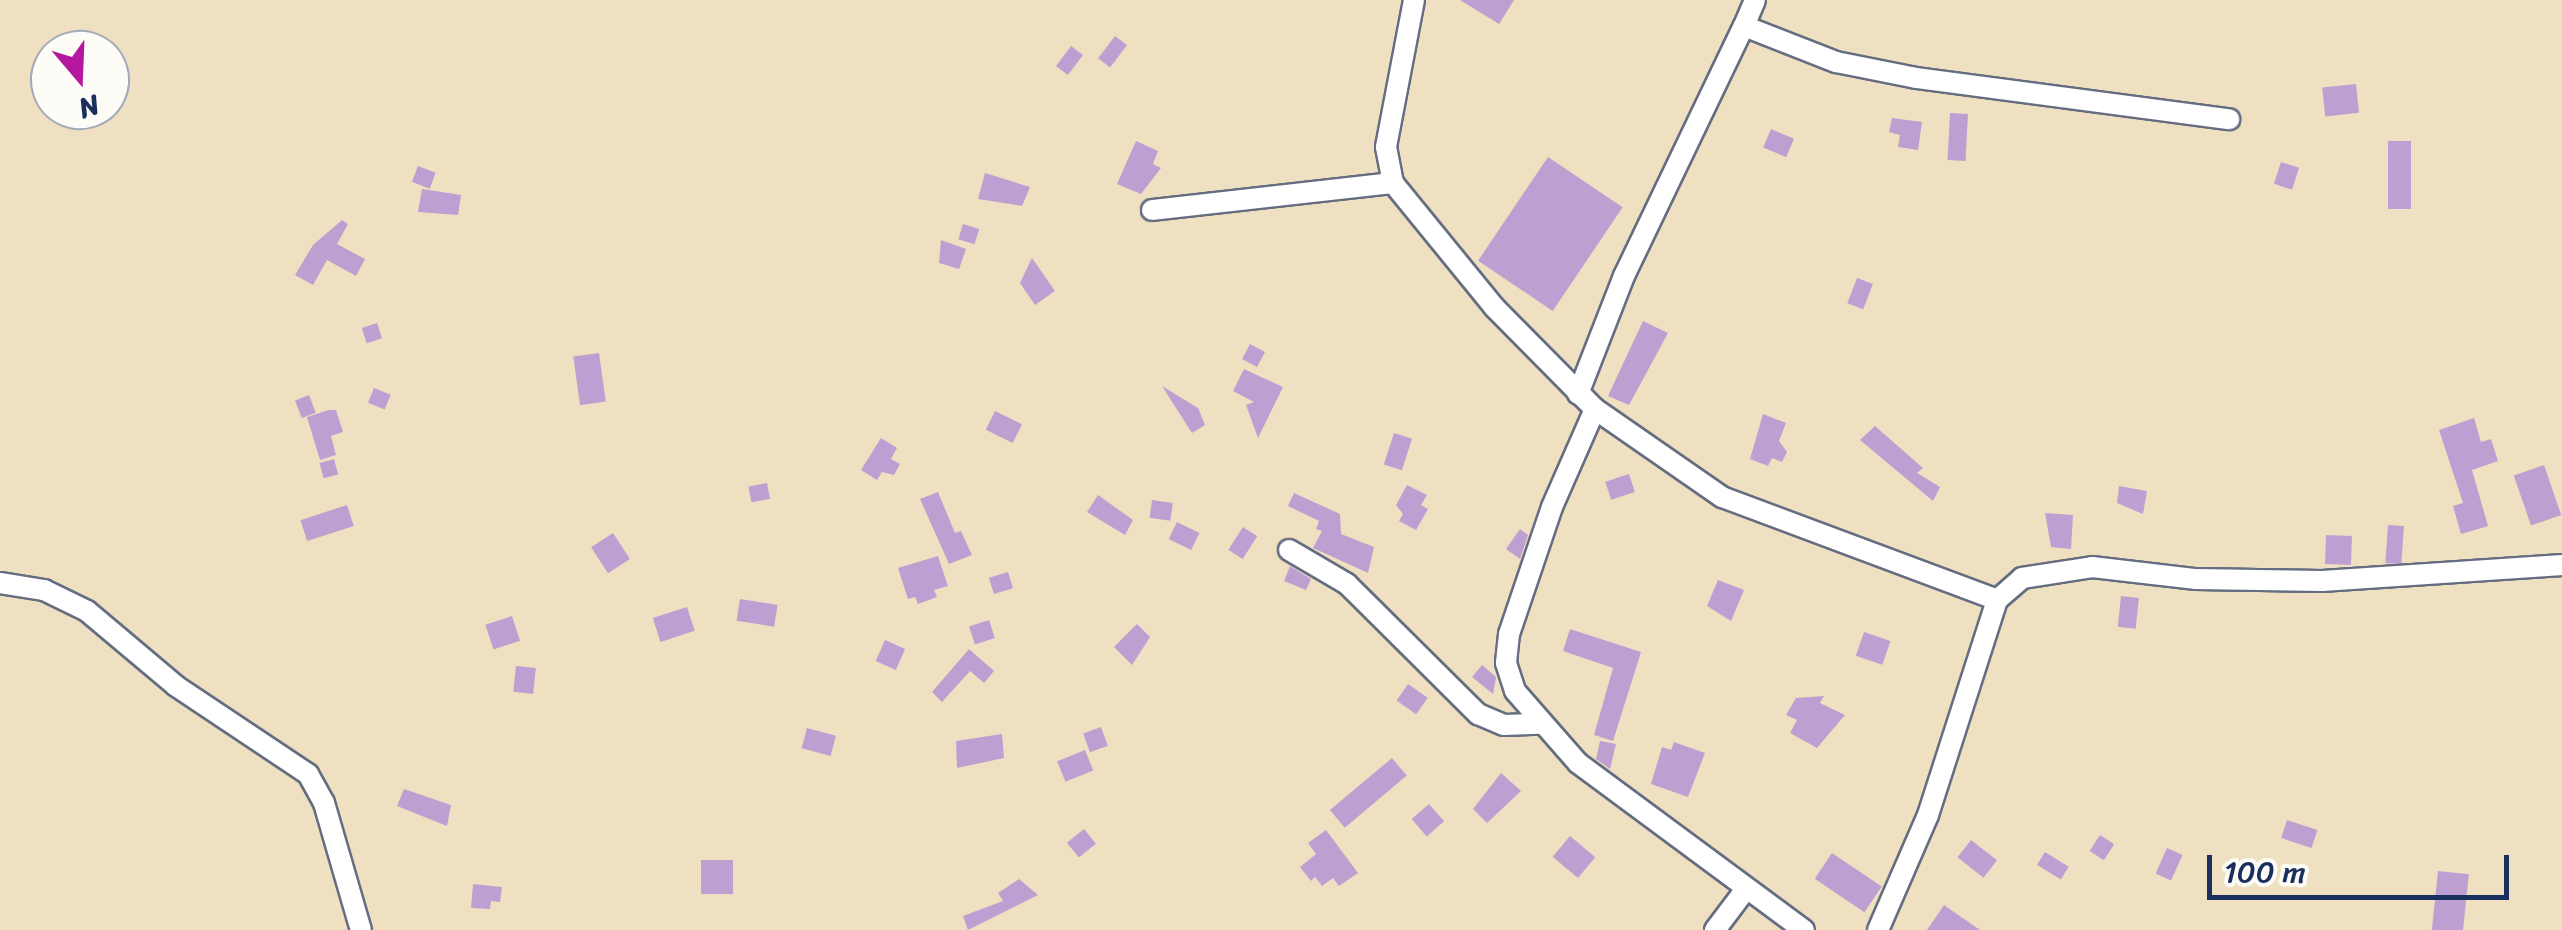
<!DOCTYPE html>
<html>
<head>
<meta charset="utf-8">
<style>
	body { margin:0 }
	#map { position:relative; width:2562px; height:930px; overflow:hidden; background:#efe0c1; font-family:Sriracha,sans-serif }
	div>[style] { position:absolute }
	.building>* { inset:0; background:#bda0d1; transform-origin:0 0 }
	.roads { filter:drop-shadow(2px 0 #656d81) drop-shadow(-2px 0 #656d81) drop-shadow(0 2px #656d81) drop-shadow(0 -2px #656d81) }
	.minor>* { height:20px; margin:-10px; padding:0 10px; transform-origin:10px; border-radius:10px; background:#fff }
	span { translate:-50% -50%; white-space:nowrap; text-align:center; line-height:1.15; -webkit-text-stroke:8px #fdfcf7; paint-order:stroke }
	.north { position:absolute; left:30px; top:30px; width:100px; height:100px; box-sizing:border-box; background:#fdfcf7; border:2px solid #a3aaba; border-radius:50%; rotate:161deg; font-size:28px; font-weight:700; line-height:40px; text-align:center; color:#1b2f5e }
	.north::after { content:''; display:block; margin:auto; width:35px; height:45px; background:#b5179e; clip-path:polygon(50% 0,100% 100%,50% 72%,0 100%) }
	.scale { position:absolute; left:2207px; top:855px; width:302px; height:45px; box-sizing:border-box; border:5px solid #1b2f5e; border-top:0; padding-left:12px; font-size:30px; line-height:35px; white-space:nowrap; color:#1b2f5e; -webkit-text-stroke:8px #fdfcf7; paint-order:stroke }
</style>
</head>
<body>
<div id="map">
	<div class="building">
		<div style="clip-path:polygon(1460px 0,1514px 0,1499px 24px)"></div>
		<div style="left:1115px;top:36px;width:15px;height:28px;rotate:37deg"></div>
		<div style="left:1071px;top:46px;width:15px;height:25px;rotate:37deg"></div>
		<div style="left:2356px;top:84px;width:29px;height:34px;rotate:84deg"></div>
		<div style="left:1950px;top:113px;width:18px;height:47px;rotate:3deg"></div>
		<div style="clip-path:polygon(1892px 118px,1922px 122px,1918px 150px,1898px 147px,1900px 135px,1889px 132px)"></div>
		<div style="left:1771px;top:129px;width:25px;height:20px;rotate:23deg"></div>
		<div style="clip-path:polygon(1136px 141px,1158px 151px,1153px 164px,1161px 168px,1141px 194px,1117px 184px)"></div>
		<div style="left:2388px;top:141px;width:23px;height:68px"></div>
		<div style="left:1548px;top:157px;width:90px;height:125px;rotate:34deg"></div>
		<div style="left:2281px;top:162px;width:19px;height:23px;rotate:18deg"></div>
		<div style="left:418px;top:166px;width:19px;height:17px;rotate:21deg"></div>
		<div style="clip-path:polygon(985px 173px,1030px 187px,1022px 206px,978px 199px)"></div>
		<div style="clip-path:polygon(422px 189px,461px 195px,458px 215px,418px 212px)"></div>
		<div style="clip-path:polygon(342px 220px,348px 224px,337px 244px,365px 259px,356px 276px,327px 260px,313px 285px,295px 275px,313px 245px)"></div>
		<div style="left:963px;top:224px;width:17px;height:16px;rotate:17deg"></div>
		<div style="clip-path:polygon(941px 240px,966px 249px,959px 269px,939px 263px)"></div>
		<div style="clip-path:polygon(1032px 258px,1055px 291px,1035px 305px,1020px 283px)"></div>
		<div style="left:1857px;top:278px;width:17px;height:27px;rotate:21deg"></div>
		<div style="clip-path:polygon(1643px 321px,1668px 333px,1629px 405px,1608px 396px)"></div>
		<div style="left:377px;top:323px;width:16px;height:16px;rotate:72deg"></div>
		<div style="left:1250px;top:344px;width:17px;height:17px;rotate:28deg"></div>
		<div style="left:599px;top:353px;width:49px;height:26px;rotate:82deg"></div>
		<div style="clip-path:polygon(1244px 369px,1283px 387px,1258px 438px,1246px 405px,1254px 402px,1233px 391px)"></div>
		<div style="clip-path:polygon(1162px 386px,1198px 408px,1205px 425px,1192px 433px)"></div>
		<div style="left:374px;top:388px;width:18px;height:16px;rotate:22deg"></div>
		<div style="left:309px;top:395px;width:19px;height:15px;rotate:69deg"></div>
		<div style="clip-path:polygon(329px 410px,336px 410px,343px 432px,331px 436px,336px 455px,320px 460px,307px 417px)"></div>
		<div style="left:995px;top:411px;width:30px;height:21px;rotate:26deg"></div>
		<div style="clip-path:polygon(1763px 414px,1786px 423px,1779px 441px,1787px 452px,1782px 462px,1772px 458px,1768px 466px,1750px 459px)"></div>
		<div style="clip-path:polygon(2474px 418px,2481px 442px,2491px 439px,2498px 461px,2472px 470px,2488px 526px,2461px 534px,2453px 506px,2463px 503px,2439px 430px)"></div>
		<div style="clip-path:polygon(1875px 426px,1923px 468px,1917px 473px,1940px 487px,1933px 501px,1860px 440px)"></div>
		<div style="left:1394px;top:433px;width:19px;height:33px;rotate:18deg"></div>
		<div style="clip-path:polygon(881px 438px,897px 448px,891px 459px,900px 464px,894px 475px,882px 472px,877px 480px,861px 470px)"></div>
		<div style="left:334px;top:459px;width:16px;height:15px;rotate:75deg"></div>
		<div style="left:2544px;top:465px;width:53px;height:32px;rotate:71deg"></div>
		<div style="left:1629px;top:474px;width:19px;height:25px;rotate:72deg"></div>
		<div style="left:767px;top:483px;width:16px;height:19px;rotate:79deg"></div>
		<div style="clip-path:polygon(1407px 485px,1427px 495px,1421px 505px,1428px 509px,1416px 530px,1399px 521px,1403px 514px,1396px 505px)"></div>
		<div style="clip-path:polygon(2119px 486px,2147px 491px,2143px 514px,2117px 503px)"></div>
		<div style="clip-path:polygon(938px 492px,955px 533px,961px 531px,972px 555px,949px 564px,920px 499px)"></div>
		<div style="clip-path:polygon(1294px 493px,1340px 514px,1341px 534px,1374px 547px,1368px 573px,1313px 548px,1322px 531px,1316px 529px,1319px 521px,1288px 506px)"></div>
		<div style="clip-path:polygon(1098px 495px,1133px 520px,1125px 535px,1087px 512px)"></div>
		<div style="left:1152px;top:500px;width:21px;height:18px;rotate:8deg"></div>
		<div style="left:347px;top:505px;width:22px;height:49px;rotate:72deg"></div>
		<div style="clip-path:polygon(2045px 513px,2073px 515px,2071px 549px,2051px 547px)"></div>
		<div style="left:1177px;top:522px;width:25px;height:19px;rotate:26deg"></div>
		<div style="left:2388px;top:525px;width:16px;height:38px;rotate:4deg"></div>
		<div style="left:1243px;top:527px;width:17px;height:27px;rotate:33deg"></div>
		<div style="clip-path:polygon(1520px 529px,1528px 535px,1520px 559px,1506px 549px)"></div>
		<div style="left:613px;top:533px;width:31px;height:26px;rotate:57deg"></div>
		<div style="left:2326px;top:535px;width:26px;height:29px;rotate:2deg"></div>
		<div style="clip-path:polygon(938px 556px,948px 586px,934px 590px,937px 597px,918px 604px,915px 597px,908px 599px,898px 568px)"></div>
		<div style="clip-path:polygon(1290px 566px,1311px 579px,1306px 590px,1284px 581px)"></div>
		<div style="left:1008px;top:572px;width:17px;height:20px;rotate:73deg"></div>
		<div style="clip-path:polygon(1718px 580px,1744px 590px,1731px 621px,1707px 606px)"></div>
		<div style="left:2121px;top:596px;width:18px;height:31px;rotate:6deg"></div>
		<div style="left:740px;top:599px;width:38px;height:22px;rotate:9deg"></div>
		<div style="left:687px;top:607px;width:25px;height:36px;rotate:72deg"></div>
		<div style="left:512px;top:616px;width:26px;height:28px;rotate:72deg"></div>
		<div style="left:989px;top:620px;width:19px;height:21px;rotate:72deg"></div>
		<div style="clip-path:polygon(1137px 624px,1150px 637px,1132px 665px,1114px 647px)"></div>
		<div style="clip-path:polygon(1570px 629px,1641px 652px,1613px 741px,1594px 735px,1613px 668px,1563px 651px)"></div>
		<div style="left:1864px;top:632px;width:28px;height:25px;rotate:19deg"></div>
		<div style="left:885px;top:640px;width:22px;height:23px;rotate:24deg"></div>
		<div style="clip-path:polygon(969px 649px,994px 671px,984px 683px,970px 671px,942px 702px,932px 692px)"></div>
		<div style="clip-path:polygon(1482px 665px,1496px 677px,1493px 694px,1472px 677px)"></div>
		<div style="left:516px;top:666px;width:20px;height:26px;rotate:6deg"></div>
		<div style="left:1408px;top:684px;width:24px;height:20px;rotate:35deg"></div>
		<div style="clip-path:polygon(1824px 696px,1820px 703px,1845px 715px,1817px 748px,1790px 733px,1797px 720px,1786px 715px,1796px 698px)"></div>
		<div style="left:1101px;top:727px;width:20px;height:19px;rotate:70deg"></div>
		<div style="left:807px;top:728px;width:30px;height:21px;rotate:15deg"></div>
		<div style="clip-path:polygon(1002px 734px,1004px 758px,957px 768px,956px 741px)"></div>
		<div style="clip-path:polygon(1600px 741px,1616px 744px,1610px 769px,1596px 759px)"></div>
		<div style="clip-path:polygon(1674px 742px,1705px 753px,1688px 797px,1651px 784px,1662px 747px,1671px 750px)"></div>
		<div style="left:1085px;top:750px;width:22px;height:30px;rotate:68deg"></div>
		<div style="left:1392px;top:758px;width:23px;height:81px;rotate:50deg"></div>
		<div style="clip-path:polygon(1501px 773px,1521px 791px,1487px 823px,1473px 809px)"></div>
		<div style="clip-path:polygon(404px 789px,451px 805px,447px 826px,397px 806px)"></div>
		<div style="left:1429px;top:804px;width:23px;height:23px;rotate:49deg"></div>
		<div style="left:2287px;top:820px;width:32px;height:19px;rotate:18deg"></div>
		<div style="left:1084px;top:829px;width:19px;height:22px;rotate:51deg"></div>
		<div style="clip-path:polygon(1326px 830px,1358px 873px,1339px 886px,1333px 878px,1322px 886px,1315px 877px,1311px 881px,1300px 867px,1316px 854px,1308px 843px)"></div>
		<div style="left:2100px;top:835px;width:17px;height:19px;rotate:33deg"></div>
		<div style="left:1570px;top:836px;width:33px;height:27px;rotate:40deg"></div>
		<div style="left:1971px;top:840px;width:33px;height:22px;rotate:38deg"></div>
		<div style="left:2167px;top:848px;width:17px;height:28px;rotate:24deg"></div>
		<div style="left:2045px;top:852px;width:28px;height:15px;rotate:32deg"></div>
		<div style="left:1832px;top:853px;width:60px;height:31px;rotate:34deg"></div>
		<div style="left:701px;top:860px;width:32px;height:34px"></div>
		<div style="left:2438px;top:871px;width:31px;height:59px;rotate:6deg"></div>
		<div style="clip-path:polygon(1019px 879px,1038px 895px,968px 930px,963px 916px,1003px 901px,998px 893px)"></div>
		<div style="clip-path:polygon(473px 884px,502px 887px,500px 902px,491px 901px,490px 909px,471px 908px)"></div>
		<div style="clip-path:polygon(1944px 905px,1980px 930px,1927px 930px)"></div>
	</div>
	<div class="roads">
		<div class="minor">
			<div style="left:1414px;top:0;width:150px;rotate:100.8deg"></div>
			<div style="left:1386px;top:147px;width:37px;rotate:79deg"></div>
			<div style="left:1393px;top:183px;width:160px;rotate:50.8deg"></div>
			<div style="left:1494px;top:307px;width:144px;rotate:45.3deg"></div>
			<div style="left:1595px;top:409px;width:107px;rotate:113.7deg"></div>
			<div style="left:1552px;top:507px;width:134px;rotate:108.7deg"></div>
			<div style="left:1509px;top:634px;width:29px;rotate:96deg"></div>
			<div style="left:1506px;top:663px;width:29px;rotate:72deg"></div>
			<div style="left:1515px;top:691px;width:96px;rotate:48.8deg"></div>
			<div style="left:1578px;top:763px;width:281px;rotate:36.5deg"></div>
			<div style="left:1744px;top:26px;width:28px;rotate:-67deg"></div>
			<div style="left:1152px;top:210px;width:243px;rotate:-6.4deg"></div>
			<div style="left:1578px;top:394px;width:127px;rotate:-68.7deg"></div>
			<div style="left:1624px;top:276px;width:277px;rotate:-64.4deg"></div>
			<div style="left:1744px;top:26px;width:99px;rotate:21.4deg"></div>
			<div style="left:1836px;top:62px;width:82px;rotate:11.3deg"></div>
			<div style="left:1916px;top:78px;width:316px;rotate:7.5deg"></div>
			<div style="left:1595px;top:409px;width:155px;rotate:34.7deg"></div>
			<div style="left:1722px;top:497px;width:294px;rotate:20.5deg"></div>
			<div style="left:1997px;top:600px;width:33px;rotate:-41deg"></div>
			<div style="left:2022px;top:578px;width:71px;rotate:-8.9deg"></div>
			<div style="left:2092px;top:567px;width:105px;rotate:6.6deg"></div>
			<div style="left:2196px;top:579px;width:126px;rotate:0.9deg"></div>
			<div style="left:2322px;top:581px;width:241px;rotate:-3.8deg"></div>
			<div style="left:1289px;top:550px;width:67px;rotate:30.4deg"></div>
			<div style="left:1347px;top:584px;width:185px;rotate:44.8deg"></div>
			<div style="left:1478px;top:714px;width:28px;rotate:23deg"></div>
			<div style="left:1504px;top:725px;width:35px;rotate:-2deg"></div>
			<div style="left:0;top:583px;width:45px;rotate:9deg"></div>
			<div style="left:44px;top:590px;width:48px;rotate:26deg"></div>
			<div style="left:87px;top:611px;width:116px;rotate:40.1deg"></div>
			<div style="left:176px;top:686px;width:159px;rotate:33.7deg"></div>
			<div style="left:308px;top:774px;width:33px;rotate:61deg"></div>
			<div style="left:324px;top:803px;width:132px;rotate:73.8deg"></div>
			<div style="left:1715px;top:930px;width:51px;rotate:-52.9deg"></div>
			<div style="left:1878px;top:930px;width:125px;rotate:-66.5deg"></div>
			<div style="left:1928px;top:815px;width:226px;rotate:-72.2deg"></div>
		</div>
	</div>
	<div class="north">N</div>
	<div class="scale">100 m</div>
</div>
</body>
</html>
